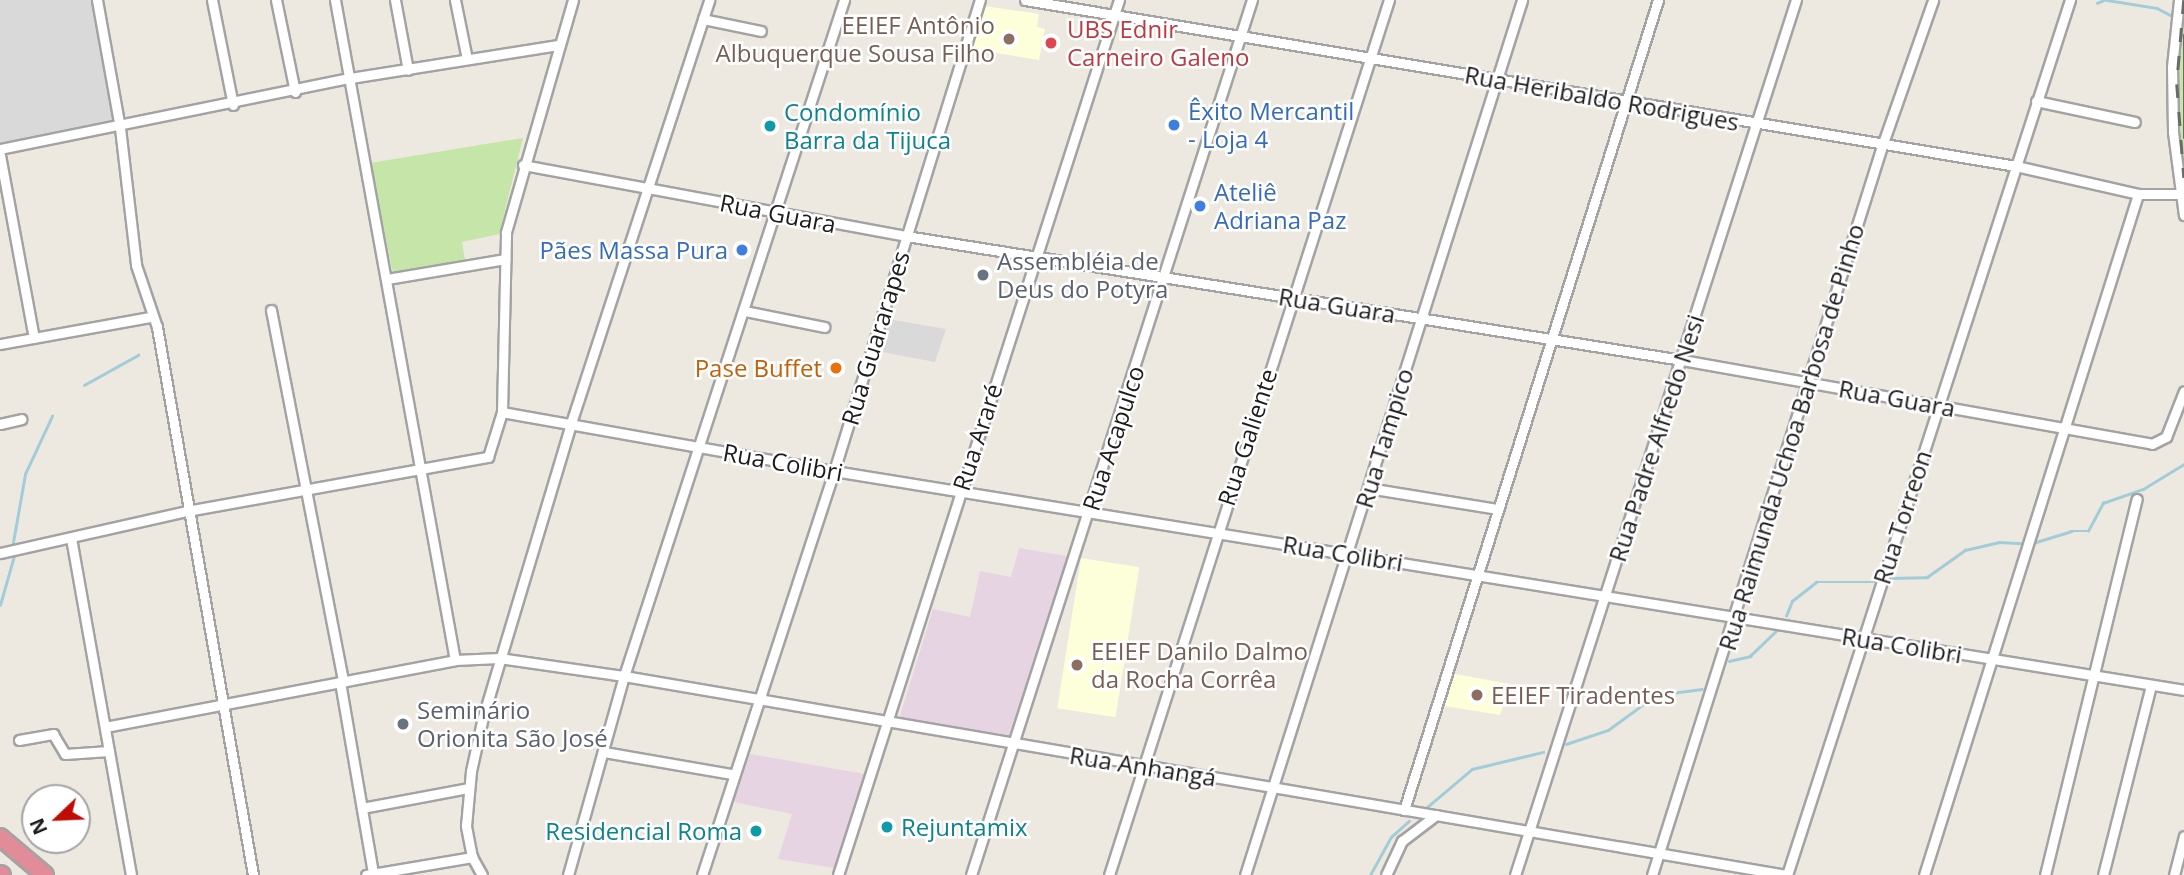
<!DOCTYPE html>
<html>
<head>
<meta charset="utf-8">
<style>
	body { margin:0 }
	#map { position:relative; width:2184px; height:875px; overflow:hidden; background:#ede9e1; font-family:"Open Sans",sans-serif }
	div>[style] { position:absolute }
	.residential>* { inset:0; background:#dad9d9 }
	.industrial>* { inset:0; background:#e6d4e2 }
	.education>* { inset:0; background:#fdfeda; transform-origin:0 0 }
	.grass>* { inset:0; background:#c5e6a8 }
	.stream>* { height:2.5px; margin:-1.25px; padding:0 1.25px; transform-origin:1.25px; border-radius:1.25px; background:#a3ccd9 }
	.roads { filter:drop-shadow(2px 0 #a3a3a3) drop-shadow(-2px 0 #a3a3a3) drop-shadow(0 2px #a3a3a3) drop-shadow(0 -2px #a3a3a3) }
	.street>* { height:9px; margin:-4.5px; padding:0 4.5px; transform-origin:4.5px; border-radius:4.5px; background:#fff }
	.highway>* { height:16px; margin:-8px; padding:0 8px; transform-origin:8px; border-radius:8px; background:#e28b99 }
	.tram>* { height:2px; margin:-1px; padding:0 1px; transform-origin:1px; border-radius:1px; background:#6a6a6a }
	.rail>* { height:2.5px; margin-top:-1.25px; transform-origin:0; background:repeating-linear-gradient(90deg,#6a6a6a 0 14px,transparent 0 28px) }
	.dots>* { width:19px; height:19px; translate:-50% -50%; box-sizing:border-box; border:4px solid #fff; border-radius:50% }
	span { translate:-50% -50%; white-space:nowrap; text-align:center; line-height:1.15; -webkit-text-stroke:5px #fff; paint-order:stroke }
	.education-label { font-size:24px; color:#785e54 }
	.right { translate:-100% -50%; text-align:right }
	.left { translate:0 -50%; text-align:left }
	.health-label { font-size:24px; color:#be3a42 }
	.street-label { font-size:24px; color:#1c1c1c }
	.shop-label { font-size:24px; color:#366cbe }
	.culture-label { font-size:24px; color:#0d838f }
	.worship-label { font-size:24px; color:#5b616d }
	.food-label { font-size:24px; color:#c56008 }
	.north { position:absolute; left:21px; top:784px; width:70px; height:70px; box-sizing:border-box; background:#fff; border:2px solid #a4a4a4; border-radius:50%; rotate:247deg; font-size:19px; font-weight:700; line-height:28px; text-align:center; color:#1c1c1c }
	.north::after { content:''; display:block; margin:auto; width:24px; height:32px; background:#c00b07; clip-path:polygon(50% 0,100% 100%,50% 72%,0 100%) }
</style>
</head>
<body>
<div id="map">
	<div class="residential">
		<div style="clip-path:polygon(0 0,97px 0,120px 128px,0 149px)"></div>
		<div style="clip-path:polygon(888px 319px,946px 329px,935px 362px,877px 351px)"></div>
	</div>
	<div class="industrial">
		<div style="clip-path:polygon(1019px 548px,1067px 556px,1009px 735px,899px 719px,933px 609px,970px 617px,980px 571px,1011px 577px)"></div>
		<div style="clip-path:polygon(750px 754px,865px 774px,834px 868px,778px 859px,792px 814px,734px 802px)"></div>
	</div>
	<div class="education">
		<div style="clip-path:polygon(985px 6px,1039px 14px,1037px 27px,1045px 29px,1039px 60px,972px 49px)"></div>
		<div style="left:1081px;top:558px;width:59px;height:152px;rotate:9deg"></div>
		<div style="clip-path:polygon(1455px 674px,1510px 684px,1500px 715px,1444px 706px)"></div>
	</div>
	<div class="grass">
		<div style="clip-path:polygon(2180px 0,2184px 0,2184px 199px,2173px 103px)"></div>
		<div style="clip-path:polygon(523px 138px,499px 234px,462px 242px,465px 260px,393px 273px,370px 163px)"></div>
	</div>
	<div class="stream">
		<div style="left:2107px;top:0;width:51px;rotate:9.1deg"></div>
		<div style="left:2157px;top:8px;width:17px;rotate:28deg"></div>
		<div style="left:2097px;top:3px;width:8px;rotate:-23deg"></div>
		<div style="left:84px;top:385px;width:62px;rotate:-29.1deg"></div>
		<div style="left:2036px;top:542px;width:37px;rotate:-17deg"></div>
		<div style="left:2071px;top:531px;width:17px"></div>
		<div style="left:2088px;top:531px;width:32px;rotate:-62deg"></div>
		<div style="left:2103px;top:503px;width:42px;rotate:-19.3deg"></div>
		<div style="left:2143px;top:489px;width:48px;rotate:-31.4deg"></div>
		<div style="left:12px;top:548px;width:75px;rotate:-80deg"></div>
		<div style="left:25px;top:474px;width:64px;rotate:-65deg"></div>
		<div style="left:1888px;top:578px;width:39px;rotate:-1deg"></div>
		<div style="left:1927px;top:577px;width:47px;rotate:-35.4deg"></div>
		<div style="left:1965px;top:550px;width:35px;rotate:-13deg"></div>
		<div style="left:1999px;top:542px;width:22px;rotate:3deg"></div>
		<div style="left:0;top:605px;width:51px;rotate:-74.1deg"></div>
		<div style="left:1786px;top:616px;width:16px;rotate:-68deg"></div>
		<div style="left:1792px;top:601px;width:31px;rotate:-38deg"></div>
		<div style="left:1816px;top:582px;width:59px"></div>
		<div style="left:1729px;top:661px;width:22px;rotate:-13deg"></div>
		<div style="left:1750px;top:656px;width:36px;rotate:-44deg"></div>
		<div style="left:1566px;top:744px;width:44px;rotate:-18.4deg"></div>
		<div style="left:1608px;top:730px;width:59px;rotate:-36.1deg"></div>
		<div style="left:1656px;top:695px;width:46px;rotate:-7.4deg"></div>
		<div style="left:1426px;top:808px;width:60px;rotate:-40.3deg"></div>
		<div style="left:1472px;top:769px;width:73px;rotate:-13.5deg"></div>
		<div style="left:1370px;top:875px;width:43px;rotate:-61.1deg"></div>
		<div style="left:1391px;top:837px;width:24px;rotate:-42deg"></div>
	</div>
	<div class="roads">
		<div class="street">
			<div style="left:97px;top:0;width:130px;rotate:79.8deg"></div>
			<div style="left:120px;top:128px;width:138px;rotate:83.3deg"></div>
			<div style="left:136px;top:265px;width:65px;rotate:71.3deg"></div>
			<div style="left:157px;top:327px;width:556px;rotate:80.06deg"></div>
			<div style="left:212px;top:0;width:107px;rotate:78.7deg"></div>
			<div style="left:276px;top:0;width:94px;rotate:78.3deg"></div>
			<div style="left:335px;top:0;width:671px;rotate:79.7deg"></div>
			<div style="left:395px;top:0;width:71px;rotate:79.5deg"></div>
			<div style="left:455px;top:0;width:60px;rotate:78.5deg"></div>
			<div style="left:1025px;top:0;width:1005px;rotate:9.51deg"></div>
			<div style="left:2016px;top:166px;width:125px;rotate:12.9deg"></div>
			<div style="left:2138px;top:194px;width:41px"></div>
			<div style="left:2179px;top:0;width:67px;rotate:96deg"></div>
			<div style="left:2172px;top:67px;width:65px;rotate:89.1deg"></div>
			<div style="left:2173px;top:132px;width:84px;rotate:82.5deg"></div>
			<div style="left:703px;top:19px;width:59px;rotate:11.7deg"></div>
			<div style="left:2036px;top:101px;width:101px;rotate:12deg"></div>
			<div style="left:0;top:149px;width:357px;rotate:-11.5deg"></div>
			<div style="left:350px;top:78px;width:211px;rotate:-9deg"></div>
			<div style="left:0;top:155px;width:186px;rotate:79.5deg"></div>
			<div style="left:523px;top:165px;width:390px;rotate:10.5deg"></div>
			<div style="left:906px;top:236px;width:786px;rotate:9.08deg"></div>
			<div style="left:1682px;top:360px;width:477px;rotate:10.1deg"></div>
			<div style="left:2152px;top:444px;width:16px;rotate:-27deg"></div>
			<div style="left:2166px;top:437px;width:49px;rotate:-68.6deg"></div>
			<div style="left:387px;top:279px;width:120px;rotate:-9.6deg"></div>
			<div style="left:271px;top:310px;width:379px;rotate:79deg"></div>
			<div style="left:745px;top:311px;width:81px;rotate:11.4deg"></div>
			<div style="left:0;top:344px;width:152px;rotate:-10.2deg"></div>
			<div style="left:502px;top:412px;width:337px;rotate:10.1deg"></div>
			<div style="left:834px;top:471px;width:1368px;rotate:9.21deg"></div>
			<div style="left:0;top:424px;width:22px;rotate:-13deg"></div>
			<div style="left:1368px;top:488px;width:132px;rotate:9.2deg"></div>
			<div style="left:71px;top:538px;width:342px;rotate:79.9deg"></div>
			<div style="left:0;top:553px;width:192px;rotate:-12.7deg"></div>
			<div style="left:187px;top:511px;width:306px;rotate:-10.2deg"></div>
			<div style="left:488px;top:457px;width:47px;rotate:-72.7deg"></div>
			<div style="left:502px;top:412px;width:180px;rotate:-88.7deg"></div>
			<div style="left:506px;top:232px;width:241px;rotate:-73.9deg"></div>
			<div style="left:340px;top:682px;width:195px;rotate:80.2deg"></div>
			<div style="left:105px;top:727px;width:356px;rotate:-10.8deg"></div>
			<div style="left:455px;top:660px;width:44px;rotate:-2.6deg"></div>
			<div style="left:499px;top:658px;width:126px;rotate:8.2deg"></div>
			<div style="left:624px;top:676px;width:1179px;rotate:9.72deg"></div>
			<div style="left:19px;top:740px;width:35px;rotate:-10deg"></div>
			<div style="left:53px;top:734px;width:23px;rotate:59deg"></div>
			<div style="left:65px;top:754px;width:44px;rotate:-3.9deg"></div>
			<div style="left:604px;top:752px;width:130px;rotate:9.8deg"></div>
			<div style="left:362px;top:808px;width:109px;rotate:-10.6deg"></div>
			<div style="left:1404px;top:810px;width:849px;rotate:-72.59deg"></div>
			<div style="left:366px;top:875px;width:108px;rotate:-9.6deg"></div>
			<div style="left:482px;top:875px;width:21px;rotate:-119deg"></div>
			<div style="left:472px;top:857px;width:32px;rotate:-101deg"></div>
			<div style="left:466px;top:826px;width:55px;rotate:-84.8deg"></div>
			<div style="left:471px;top:771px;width:55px;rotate:-77.5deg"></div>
			<div style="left:483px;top:717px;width:307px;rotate:-73.3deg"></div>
			<div style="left:571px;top:423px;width:445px;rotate:-71.9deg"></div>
			<div style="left:568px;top:875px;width:207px;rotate:-74.3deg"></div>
			<div style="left:624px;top:676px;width:711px;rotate:-71.97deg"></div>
			<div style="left:702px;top:875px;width:425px;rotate:-71.9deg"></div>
			<div style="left:834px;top:471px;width:493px;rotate:-72.8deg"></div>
			<div style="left:838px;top:875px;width:919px;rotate:-72.2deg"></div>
			<div style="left:971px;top:875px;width:919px;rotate:-72.2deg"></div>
			<div style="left:1109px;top:875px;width:919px;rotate:-72.26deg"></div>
			<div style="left:1245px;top:875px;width:918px;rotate:-72.43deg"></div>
			<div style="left:1386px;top:875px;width:38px;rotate:-65deg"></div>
			<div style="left:1402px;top:841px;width:43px;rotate:-37.4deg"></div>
			<div style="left:1515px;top:875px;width:919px;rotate:-72.2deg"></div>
			<div style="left:1652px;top:875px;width:764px;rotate:-72.49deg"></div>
			<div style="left:1882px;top:146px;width:155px;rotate:-70.7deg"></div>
			<div style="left:1787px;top:875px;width:920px;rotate:-72.08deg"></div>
			<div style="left:1924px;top:875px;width:714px;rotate:-72.55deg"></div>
			<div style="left:2045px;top:875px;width:387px;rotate:-76.3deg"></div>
			<div style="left:2103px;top:875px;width:196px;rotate:-75.8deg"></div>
			<div style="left:2174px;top:875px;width:40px;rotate:-75.6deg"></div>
		</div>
		<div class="highway">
			<div style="left:0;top:837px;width:59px;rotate:40.2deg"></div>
			<div style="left:0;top:874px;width:2px;rotate:27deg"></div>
		</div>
	</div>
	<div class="tram">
		<div style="left:2184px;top:35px;width:103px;rotate:90deg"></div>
	</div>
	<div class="rail">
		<div style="left:2184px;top:0;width:84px;rotate:94.8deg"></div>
		<div style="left:2177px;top:84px;width:94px;rotate:85.7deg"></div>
	</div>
	<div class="dots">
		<div style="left:1009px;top:39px;background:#8d6e63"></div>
		<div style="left:1051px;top:43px;background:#e0444e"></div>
		<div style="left:1174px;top:125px;background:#3f7fe0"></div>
		<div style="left:770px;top:126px;background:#0f9aa8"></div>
		<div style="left:1200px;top:206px;background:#3f7fe0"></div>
		<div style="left:742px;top:250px;background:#3f7fe0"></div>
		<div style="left:983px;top:275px;background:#6b7280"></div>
		<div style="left:836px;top:368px;background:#e8710a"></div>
		<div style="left:1077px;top:665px;background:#8d6e63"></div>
		<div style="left:1477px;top:695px;background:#8d6e63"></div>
		<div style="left:403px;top:724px;background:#6b7280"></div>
		<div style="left:887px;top:827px;background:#0f9aa8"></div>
		<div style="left:756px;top:831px;background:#0f9aa8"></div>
	</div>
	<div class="education-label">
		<span class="right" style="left:995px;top:39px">EEIEF Antônio<br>Albuquerque Sousa Filho</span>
		<span class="left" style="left:1091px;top:665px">EEIEF Danilo Dalmo<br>da Rocha Corrêa</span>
		<span class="left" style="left:1491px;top:695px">EEIEF Tiradentes</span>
	</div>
	<div class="health-label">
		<span class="left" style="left:1067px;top:43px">UBS Ednir<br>Carneiro Galeno</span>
	</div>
	<div class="street-label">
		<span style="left:1602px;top:98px;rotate:10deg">Rua Heribaldo Rodrigues</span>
		<span style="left:778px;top:213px;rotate:11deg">Rua Guara</span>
		<span style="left:1337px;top:305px;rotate:9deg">Rua Guara</span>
		<span style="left:875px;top:338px;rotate:-73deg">Rua Guararapes</span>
		<span style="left:1897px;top:398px;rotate:10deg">Rua Guara</span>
		<span style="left:977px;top:437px;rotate:-72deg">Rua Araré</span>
		<span style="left:1247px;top:437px;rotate:-72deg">Rua Galiente</span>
		<span style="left:1791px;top:437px;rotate:-73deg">Rua Raimunda Uchoa Barbosa de Pinho</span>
		<span style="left:1113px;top:438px;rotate:-72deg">Rua Acapulco</span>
		<span style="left:1384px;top:438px;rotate:-73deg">Rua Tampico</span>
		<span style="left:1656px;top:438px;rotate:-72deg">Rua Padre Alfredo Nesi</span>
		<span style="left:783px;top:462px;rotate:10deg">Rua Colibri</span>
		<span style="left:1902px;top:517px;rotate:-72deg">Rua Torreon</span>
		<span style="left:1343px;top:553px;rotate:9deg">Rua Colibri</span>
		<span style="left:1902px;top:645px;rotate:9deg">Rua Colibri</span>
		<span style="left:1143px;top:766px;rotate:9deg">Rua Anhangá</span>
	</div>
	<div class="shop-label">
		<span class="left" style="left:1188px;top:125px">Êxito Mercantil<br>- Loja 4</span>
		<span class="left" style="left:1214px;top:206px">Ateliê<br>Adriana Paz</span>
		<span class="right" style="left:728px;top:250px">Pães Massa Pura</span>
	</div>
	<div class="culture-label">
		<span class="left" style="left:784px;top:126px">Condomínio<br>Barra da Tijuca</span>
		<span class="left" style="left:901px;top:827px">Rejuntamix</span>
		<span class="right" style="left:742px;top:831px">Residencial Roma</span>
	</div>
	<div class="worship-label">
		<span class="left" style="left:997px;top:275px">Assembléia de<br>Deus do Potyra</span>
		<span class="left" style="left:417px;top:724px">Seminário<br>Orionita São José</span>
	</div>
	<div class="food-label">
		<span class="right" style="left:822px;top:368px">Pase Buffet</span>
	</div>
	<div class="north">N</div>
</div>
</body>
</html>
